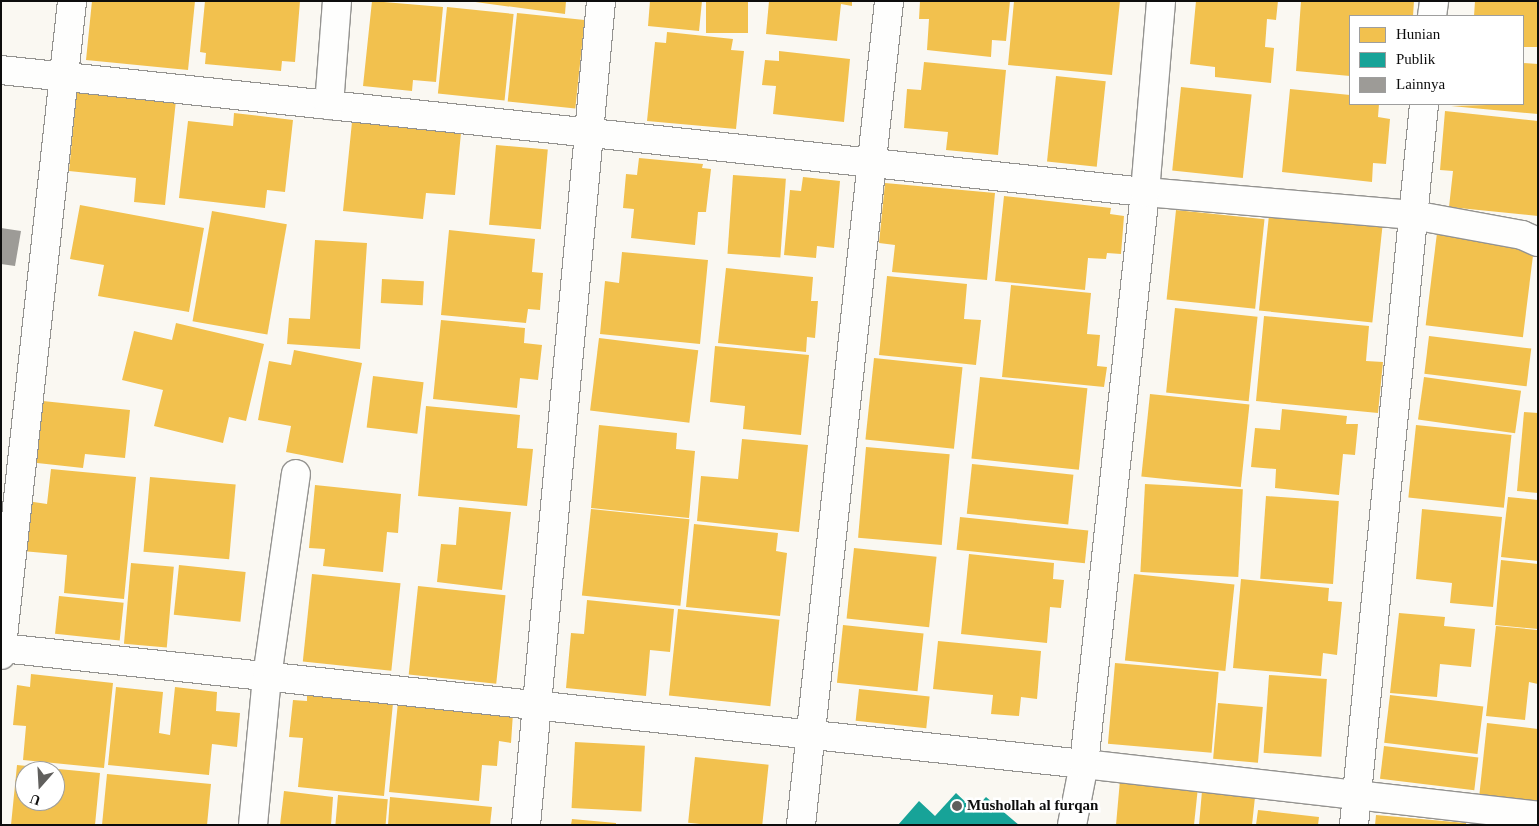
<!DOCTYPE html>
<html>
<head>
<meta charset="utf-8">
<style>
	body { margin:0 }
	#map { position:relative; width:1539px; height:826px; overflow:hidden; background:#faf8f2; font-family:"Times New Roman",serif }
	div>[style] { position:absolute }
	.homes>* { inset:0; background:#f2c14e; transform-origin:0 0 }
	.public>* { inset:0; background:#17a398 }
	.building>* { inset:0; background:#9d9b97 }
	.roads { filter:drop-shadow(1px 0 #949390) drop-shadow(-1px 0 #949390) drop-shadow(0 1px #949390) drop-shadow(0 -1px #949390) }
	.street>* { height:28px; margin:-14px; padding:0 14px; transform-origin:14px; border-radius:14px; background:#fefefd }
	.dots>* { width:14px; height:14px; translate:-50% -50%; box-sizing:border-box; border:2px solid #fff; border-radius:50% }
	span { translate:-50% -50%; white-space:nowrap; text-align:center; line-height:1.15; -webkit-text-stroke:5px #fff; paint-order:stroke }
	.poi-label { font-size:15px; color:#0d0d0d; font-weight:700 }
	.left { translate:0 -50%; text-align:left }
	.frame { position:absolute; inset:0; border:2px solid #0d0d0d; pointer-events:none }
	.legend { position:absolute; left:1349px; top:15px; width:175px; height:90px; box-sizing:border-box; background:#fff; border:1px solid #9e9e9e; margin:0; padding:6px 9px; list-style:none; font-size:15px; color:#0d0d0d }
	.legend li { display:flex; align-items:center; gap:10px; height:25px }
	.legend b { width:25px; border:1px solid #9e9e9e }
	.north { position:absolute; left:15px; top:761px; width:50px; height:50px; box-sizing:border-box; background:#fff; border:1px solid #9e9e9e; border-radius:50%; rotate:199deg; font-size:14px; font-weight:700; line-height:20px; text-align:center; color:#0d0d0d }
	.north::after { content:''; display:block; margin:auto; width:18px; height:22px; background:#605f5d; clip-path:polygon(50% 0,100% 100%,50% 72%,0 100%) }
</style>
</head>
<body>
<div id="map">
	<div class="homes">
		<div style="clip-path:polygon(92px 1px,195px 1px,188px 70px,86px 60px)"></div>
		<div style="clip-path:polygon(205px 1px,300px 1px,295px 62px,282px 61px,281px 71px,205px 64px,206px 53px,200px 52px)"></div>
		<div style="clip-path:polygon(372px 1px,443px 7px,436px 82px,413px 80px,412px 91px,363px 86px)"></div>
		<div style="clip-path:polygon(468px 1px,566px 1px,565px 14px)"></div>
		<div style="clip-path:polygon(650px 1px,702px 1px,699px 31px,648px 26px)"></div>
		<div style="left:706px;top:1px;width:42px;height:32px"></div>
		<div style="clip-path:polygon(769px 1px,852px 1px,852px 6px,841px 4px,837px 41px,766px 34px)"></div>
		<div style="clip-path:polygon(920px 1px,1010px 1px,1006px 41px,992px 40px,991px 57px,927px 50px,929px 19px,919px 19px)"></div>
		<div style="clip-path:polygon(1014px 1px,1120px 1px,1112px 75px,1008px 65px)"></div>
		<div style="clip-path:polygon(1196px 1px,1278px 1px,1276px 20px,1267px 19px,1265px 47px,1274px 48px,1271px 83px,1215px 77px,1215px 67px,1190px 64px)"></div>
		<div style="clip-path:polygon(1301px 1px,1414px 1px,1413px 16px,1350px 16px,1350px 76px,1296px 71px)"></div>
		<div style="clip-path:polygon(1475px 1px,1538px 1px,1538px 47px,1523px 47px,1523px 16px,1474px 16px)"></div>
		<div style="left:447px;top:7px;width:67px;height:87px;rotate:6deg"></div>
		<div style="left:517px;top:13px;width:68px;height:89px;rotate:6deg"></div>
		<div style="clip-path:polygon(667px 32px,733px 39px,731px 50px,744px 51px,736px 129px,647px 121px,655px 42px,666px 43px)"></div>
		<div style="clip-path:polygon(779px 51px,850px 59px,844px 122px,773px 114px,776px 86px,762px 85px,765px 60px,779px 61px)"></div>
		<div style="clip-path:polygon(924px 62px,1006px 70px,998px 155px,946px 150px,948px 132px,904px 128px,907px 89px,921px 90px)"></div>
		<div style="clip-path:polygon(1523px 63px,1538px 64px,1538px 114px,1451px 106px,1523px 104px)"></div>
		<div style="left:1056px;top:76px;width:50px;height:86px;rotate:6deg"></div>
		<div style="left:1181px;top:87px;width:71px;height:84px;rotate:6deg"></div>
		<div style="clip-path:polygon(1290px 89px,1350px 95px,1350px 104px,1379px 104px,1378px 117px,1390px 119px,1386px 164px,1373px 163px,1372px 182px,1282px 172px)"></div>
		<div style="clip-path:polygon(77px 90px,176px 100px,165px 205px,134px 202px,136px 178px,69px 171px)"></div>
		<div style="clip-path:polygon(1445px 111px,1538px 121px,1538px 216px,1449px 207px,1453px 171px,1440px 170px)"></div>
		<div style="clip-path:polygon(234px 113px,293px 120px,285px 192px,267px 190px,265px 208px,179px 198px,188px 121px,233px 126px)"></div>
		<div style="clip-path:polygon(352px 122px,461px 133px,455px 195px,426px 193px,423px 219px,343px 211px)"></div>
		<div style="left:496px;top:145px;width:52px;height:80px;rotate:5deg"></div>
		<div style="clip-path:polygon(639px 158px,703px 164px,702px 168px,711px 169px,706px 212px,698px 212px,695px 245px,631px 238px,634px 209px,623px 208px,626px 174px,637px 175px)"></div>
		<div style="left:733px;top:175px;width:53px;height:79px;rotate:4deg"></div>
		<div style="clip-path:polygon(803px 177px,840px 181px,834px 248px,817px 246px,816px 258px,784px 255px,790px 190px,801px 191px)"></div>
		<div style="clip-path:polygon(885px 183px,995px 193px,987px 280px,892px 272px,895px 245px,879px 243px)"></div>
		<div style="clip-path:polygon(1004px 196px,1111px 208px,1110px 214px,1124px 216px,1121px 254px,1107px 253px,1106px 259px,1088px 258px,1085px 290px,995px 281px)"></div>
		<div style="clip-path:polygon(80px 205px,204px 228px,189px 312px,98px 296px,104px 265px,70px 259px)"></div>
		<div style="left:1176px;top:210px;width:89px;height:90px;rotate:6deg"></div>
		<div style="left:212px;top:211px;width:76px;height:112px;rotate:10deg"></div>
		<div style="left:1269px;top:215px;width:114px;height:96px;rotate:6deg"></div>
		<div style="clip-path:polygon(449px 230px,535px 239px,532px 272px,543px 273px,540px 310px,528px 309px,526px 323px,441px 315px)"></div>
		<div style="left:1437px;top:233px;width:98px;height:93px;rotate:7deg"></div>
		<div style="clip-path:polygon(315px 240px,367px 243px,360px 349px,287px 344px,289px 318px,310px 319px)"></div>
		<div style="clip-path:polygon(622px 252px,708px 260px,700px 344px,600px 334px,605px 281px,619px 283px)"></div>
		<div style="clip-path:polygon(726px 268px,813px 277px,811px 301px,818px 301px,815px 338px,807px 337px,806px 352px,718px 343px)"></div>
		<div style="clip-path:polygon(887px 276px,967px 284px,964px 319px,981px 320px,976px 365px,879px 355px)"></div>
		<div style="left:382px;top:279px;width:42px;height:24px;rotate:3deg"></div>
		<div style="clip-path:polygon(1011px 285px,1091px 293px,1087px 334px,1100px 335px,1097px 366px,1107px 367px,1104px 387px,1002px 377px)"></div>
		<div style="left:1175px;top:308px;width:83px;height:85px;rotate:6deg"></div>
		<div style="clip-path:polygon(1264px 316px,1369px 326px,1366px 361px,1383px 362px,1378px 413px,1256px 401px)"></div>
		<div style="clip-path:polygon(441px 320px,525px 328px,524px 343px,542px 345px,538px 380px,520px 378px,517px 408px,433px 399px)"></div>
		<div style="clip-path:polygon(176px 323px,264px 344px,246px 421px,229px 417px,223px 443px,154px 426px,163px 390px,122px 380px,134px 331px,172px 340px)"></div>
		<div style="left:1429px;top:336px;width:103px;height:38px;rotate:7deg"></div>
		<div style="left:599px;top:338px;width:100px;height:73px;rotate:7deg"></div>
		<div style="clip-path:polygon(715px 346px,809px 355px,801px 435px,743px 429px,745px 406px,710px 402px)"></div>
		<div style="clip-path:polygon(294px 350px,362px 363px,343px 463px,286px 452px,291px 426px,258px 420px,269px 361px,291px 365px)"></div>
		<div style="left:874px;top:358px;width:89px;height:82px;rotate:6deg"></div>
		<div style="left:373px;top:376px;width:51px;height:52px;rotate:7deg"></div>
		<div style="left:980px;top:377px;width:108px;height:82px;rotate:6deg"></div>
		<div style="left:1424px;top:377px;width:98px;height:43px;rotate:8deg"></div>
		<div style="left:1150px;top:394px;width:100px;height:83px;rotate:6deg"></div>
		<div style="clip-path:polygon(33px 400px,130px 410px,125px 458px,85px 454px,83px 468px,28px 462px)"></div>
		<div style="clip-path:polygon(426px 406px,520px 415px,517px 448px,533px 449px,527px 506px,418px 496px)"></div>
		<div style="clip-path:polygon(1282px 409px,1347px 416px,1346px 424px,1358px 424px,1355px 455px,1343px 454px,1339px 495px,1275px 488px,1276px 469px,1251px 467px,1255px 428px,1280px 430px)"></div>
		<div style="clip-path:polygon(1524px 412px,1538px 413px,1538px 493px,1517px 491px)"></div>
		<div style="clip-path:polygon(599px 425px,677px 433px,676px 449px,695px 451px,689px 518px,591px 508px)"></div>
		<div style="left:1416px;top:425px;width:96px;height:73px;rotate:6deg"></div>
		<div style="clip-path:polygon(742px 439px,808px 445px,799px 532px,697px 521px,701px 476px,738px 479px)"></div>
		<div style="left:866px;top:447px;width:84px;height:91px;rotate:5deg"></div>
		<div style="left:972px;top:464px;width:102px;height:50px;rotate:6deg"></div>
		<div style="clip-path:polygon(51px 469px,136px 477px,124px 599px,64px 593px,67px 555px,22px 551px,27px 501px,47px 504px)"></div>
		<div style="left:150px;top:477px;width:86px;height:75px;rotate:5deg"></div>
		<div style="left:1145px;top:484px;width:98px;height:88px;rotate:3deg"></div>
		<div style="clip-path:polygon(315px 485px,401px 494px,398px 533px,387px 532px,383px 572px,323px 566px,325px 549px,309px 548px)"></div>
		<div style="left:1266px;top:496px;width:73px;height:83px;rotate:4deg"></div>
		<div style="clip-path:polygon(1508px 497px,1538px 500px,1538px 561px,1501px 557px)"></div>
		<div style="clip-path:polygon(459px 507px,511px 512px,502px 590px,437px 582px,441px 544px,456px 545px)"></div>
		<div style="left:591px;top:509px;width:99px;height:87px;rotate:6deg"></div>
		<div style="clip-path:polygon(1422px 509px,1502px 517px,1493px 607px,1450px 603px,1452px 583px,1416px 579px)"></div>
		<div style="left:960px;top:517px;width:129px;height:33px;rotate:6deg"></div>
		<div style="clip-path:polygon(694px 524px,778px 533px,776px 551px,787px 553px,780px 616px,686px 607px)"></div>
		<div style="left:854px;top:548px;width:83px;height:71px;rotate:6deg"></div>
		<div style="clip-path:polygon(969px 554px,1054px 563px,1053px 579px,1064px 580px,1061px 608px,1050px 607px,1047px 643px,961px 634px)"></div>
		<div style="clip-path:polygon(1501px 560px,1538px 564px,1538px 629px,1495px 625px)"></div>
		<div style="left:131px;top:563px;width:43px;height:81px;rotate:5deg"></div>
		<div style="left:179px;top:565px;width:67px;height:50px;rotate:6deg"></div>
		<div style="left:312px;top:574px;width:89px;height:88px;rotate:6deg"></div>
		<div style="left:1134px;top:574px;width:101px;height:87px;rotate:6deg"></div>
		<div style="clip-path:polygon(1241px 579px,1329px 588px,1328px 601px,1342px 602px,1337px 655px,1323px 653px,1321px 676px,1233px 668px)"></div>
		<div style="left:418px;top:586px;width:88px;height:89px;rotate:6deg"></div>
		<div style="left:59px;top:596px;width:65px;height:38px;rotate:6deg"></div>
		<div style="clip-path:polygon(587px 600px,674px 609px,670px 652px,650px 650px,646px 696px,566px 688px,571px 633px,584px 634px)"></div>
		<div style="left:678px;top:609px;width:102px;height:87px;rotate:6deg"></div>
		<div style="clip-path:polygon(1399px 613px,1445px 617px,1444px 626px,1475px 629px,1471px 667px,1440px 664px,1437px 697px,1390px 693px)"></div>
		<div style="left:843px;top:625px;width:81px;height:58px;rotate:6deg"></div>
		<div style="clip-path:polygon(1496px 626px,1538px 630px,1538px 684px,1529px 682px,1525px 720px,1486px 716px)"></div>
		<div style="clip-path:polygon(938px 641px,1041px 651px,1037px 699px,1021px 697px,1019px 716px,991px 714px,993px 695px,933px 689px)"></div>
		<div style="left:1115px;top:663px;width:104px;height:81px;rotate:5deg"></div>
		<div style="clip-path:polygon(31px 674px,113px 683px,104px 768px,23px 760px,26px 726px,13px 725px,17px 685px,30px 687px)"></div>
		<div style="left:1269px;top:675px;width:58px;height:78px;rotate:4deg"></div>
		<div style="clip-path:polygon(116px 687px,163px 692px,159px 733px,170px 735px,175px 687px,217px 692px,216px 711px,240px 713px,237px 747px,212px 744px,209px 775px,108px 765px)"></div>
		<div style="left:859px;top:689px;width:71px;height:32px;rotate:6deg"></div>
		<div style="clip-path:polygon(307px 694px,393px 703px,384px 796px,298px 787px,303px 738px,289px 737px,293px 700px,307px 701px)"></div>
		<div style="left:1390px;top:695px;width:94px;height:48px;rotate:7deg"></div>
		<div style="clip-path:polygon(398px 702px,513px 713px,511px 743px,499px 741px,497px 766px,482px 765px,479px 801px,389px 792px)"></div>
		<div style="left:1218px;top:703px;width:45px;height:56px;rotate:5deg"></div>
		<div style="clip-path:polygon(1487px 723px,1538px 729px,1538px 805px,1479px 798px)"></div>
		<div style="left:575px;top:742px;width:70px;height:66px;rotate:3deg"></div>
		<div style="left:1384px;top:746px;width:95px;height:33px;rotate:7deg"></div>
		<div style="left:695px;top:757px;width:74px;height:66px;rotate:6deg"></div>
		<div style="clip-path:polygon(evenodd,17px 765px,100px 773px,95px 825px,11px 825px,17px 765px,25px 771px,55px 771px,55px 801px,25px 801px,25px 771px)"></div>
		<div style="clip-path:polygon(107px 774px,211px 784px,207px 825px,102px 825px)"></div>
		<div style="clip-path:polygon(1120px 780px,1198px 787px,1194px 825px,1116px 825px)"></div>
		<div style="clip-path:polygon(284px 791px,333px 797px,331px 825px,280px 825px)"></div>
		<div style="clip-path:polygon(1202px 791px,1255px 797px,1252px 825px,1199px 825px)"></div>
		<div style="left:338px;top:795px;width:50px;height:30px;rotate:5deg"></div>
		<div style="clip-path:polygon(390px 797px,492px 807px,490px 825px,388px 825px)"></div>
		<div style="clip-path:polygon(1258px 810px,1319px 817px,1318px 825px,1256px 825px)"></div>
		<div style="clip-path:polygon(1376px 815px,1466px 823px,1466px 825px,1375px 825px)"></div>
		<div style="clip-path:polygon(572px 819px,616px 823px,616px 825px,571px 825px)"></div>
	</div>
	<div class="public">
		<div style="clip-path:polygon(956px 793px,974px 810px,986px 797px,1019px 825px,898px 825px,919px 801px,935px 816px)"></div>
	</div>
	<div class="building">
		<div style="clip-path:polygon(1px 228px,21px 231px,15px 266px,1px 264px)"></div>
	</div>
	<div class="roads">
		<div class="street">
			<div style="left:1432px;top:16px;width:15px;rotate:-82deg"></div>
			<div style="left:1px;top:70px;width:1150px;rotate:6.09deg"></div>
			<div style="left:1145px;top:192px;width:269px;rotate:4.9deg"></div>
			<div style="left:1413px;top:215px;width:111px;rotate:10.4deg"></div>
			<div style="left:1522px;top:235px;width:17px;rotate:24deg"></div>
			<div style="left:329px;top:105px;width:104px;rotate:-85.6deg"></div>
			<div style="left:2px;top:648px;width:1088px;rotate:6.12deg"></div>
			<div style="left:1084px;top:764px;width:457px;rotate:6.5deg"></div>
			<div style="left:1px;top:655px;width:658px;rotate:-83.8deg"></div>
			<div style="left:253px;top:825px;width:149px;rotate:-84.6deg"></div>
			<div style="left:267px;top:677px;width:205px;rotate:-81.9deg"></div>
			<div style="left:526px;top:825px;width:827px;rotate:-84.8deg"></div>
			<div style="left:801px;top:825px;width:829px;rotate:-83.9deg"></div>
			<div style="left:1072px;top:825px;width:62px;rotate:-78.9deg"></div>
			<div style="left:1084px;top:764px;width:575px;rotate:-83.91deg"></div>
			<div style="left:1145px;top:192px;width:192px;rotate:-85.2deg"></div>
			<div style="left:1354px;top:825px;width:724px;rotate:-84.45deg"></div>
		</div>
	</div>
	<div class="dots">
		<div style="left:957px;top:806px;background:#605f5d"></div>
	</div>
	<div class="poi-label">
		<span class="left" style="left:967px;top:806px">Mushollah al furqan</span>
	</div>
	<div class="frame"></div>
	<ul class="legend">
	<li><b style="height:14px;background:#f2c14e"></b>Hunian</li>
	<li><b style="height:14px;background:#17a398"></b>Publik</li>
	<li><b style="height:14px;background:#9d9b97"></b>Lainnya</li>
	</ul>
	<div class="north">U</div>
</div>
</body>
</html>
